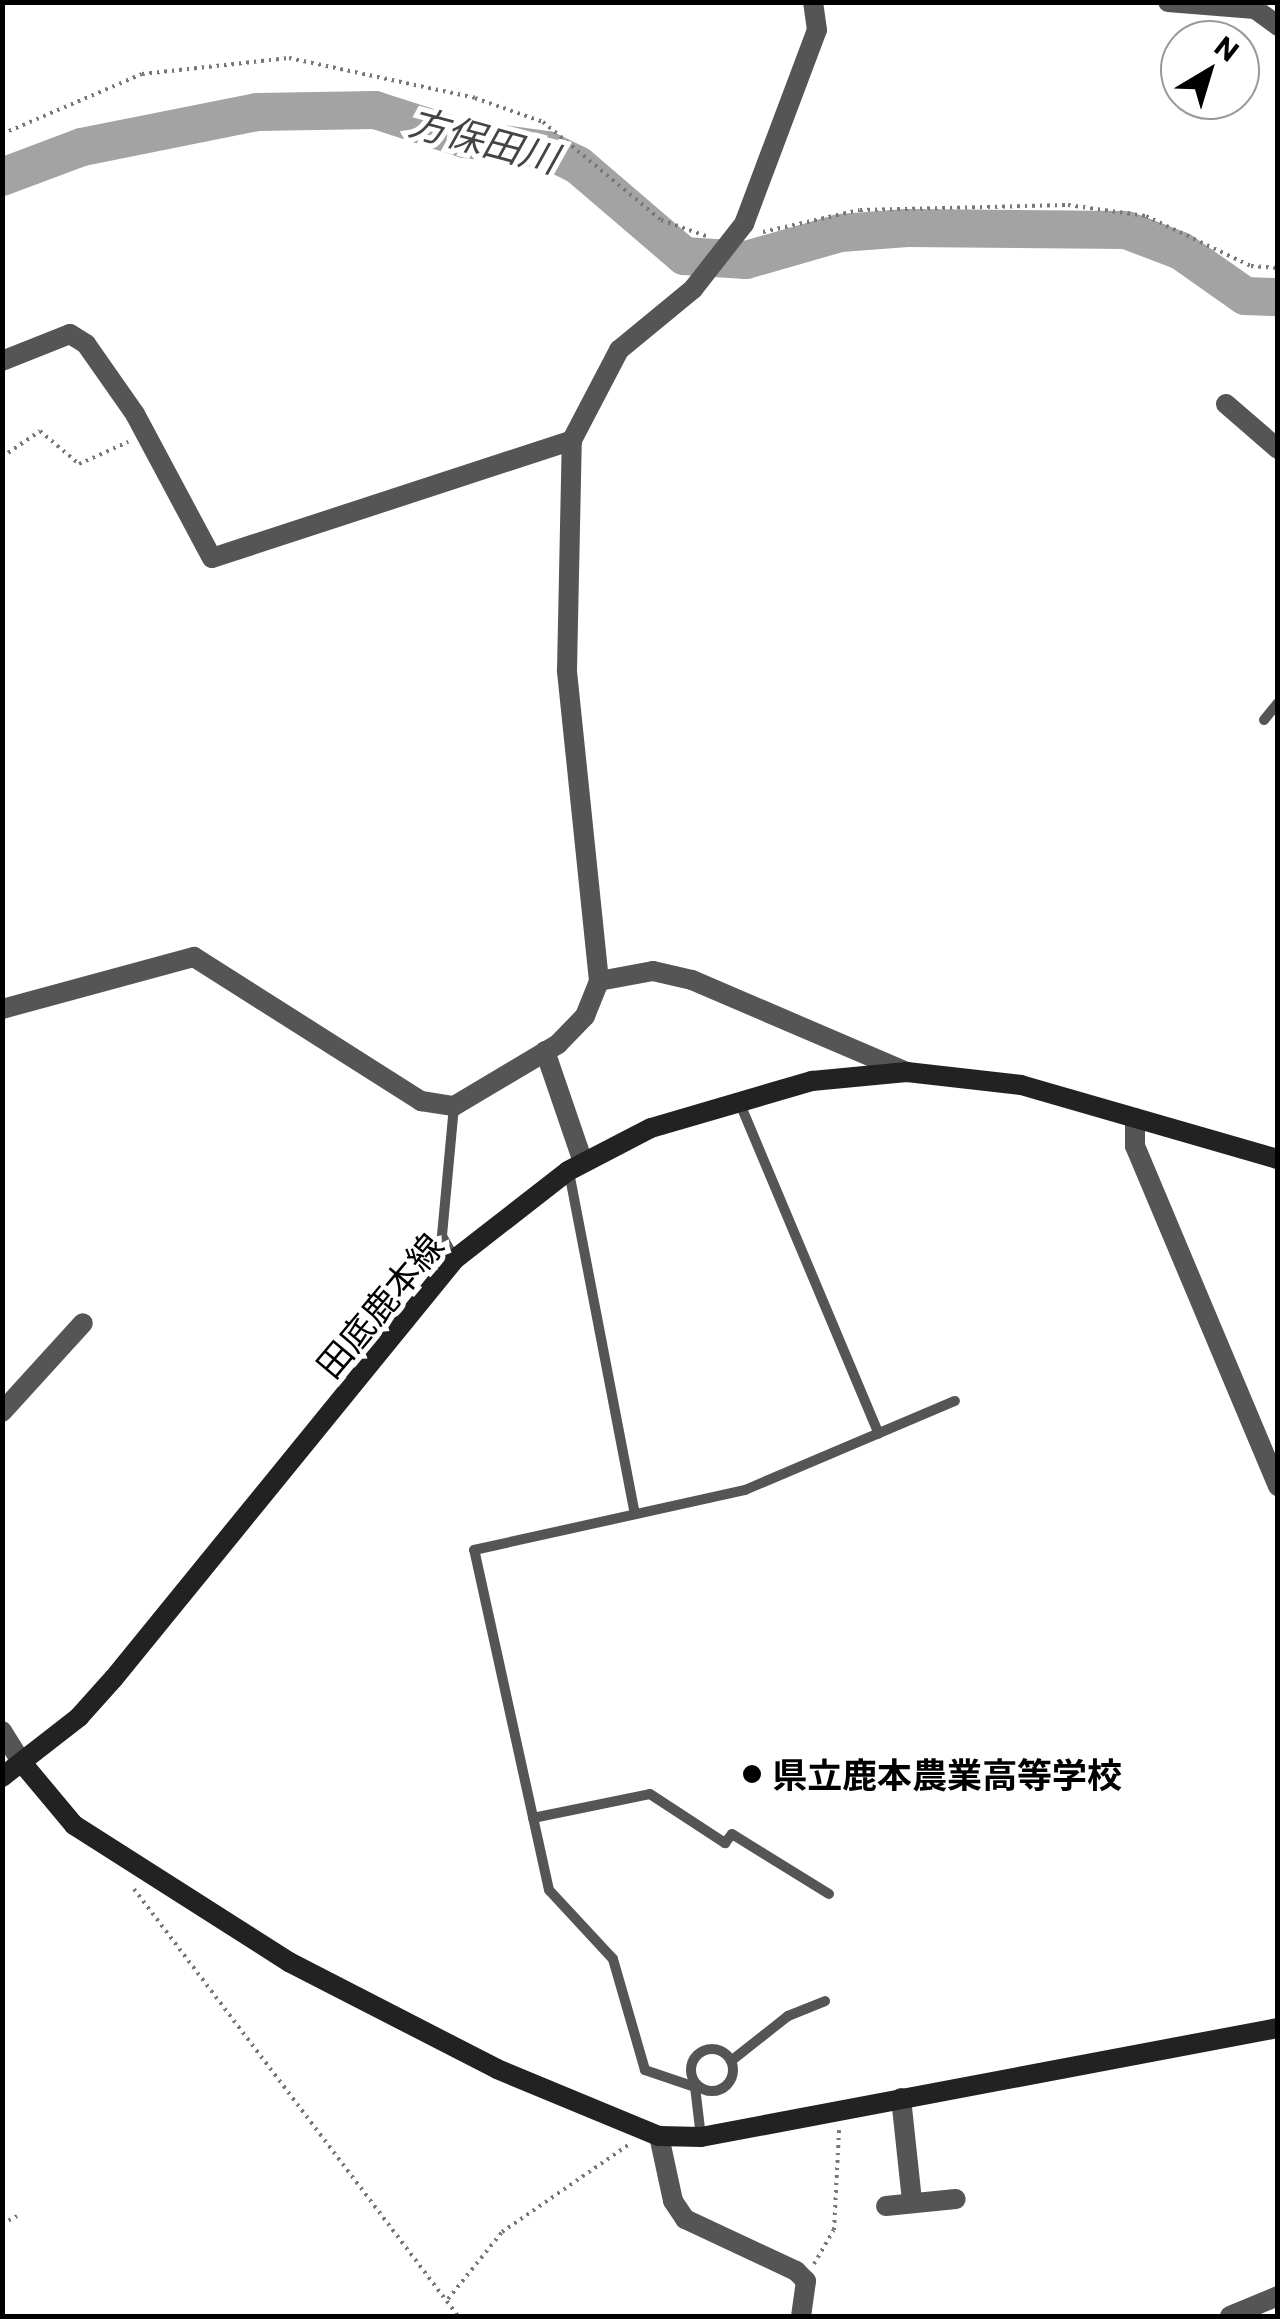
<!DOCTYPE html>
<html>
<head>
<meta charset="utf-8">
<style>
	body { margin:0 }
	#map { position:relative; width:1280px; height:2319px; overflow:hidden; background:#fff; font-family:Commissioner,"Noto Sans JP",sans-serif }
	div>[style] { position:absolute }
	.river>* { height:38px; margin:-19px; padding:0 19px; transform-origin:19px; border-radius:19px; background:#a3a3a3 }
	.path>* { height:4px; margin-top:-2px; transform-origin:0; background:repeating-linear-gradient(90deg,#777 0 2.5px,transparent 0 7.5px) }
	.lane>* { height:10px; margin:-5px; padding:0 5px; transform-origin:5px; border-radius:5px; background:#555 }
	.lane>.ring { margin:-5px; padding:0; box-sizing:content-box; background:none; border:10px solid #555; border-radius:50% }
	.street>* { height:20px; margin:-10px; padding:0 10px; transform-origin:10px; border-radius:10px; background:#555 }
	.secondary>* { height:20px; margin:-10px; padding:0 10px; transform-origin:10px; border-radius:10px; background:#222 }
	.dots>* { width:28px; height:28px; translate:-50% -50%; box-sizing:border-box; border:5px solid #fff; border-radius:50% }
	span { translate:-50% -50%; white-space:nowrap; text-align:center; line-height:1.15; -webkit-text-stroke:10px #fff; paint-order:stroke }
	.street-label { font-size:35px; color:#000 }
	.poi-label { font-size:35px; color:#000; font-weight:700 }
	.left { translate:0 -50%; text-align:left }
	.water-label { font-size:38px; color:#444; font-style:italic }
	.frame { position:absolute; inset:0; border:5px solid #000; pointer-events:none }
	.north { position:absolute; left:1160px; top:20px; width:100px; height:100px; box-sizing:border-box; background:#fff; border:2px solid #999; border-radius:50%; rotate:38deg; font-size:28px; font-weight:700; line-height:40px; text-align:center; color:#000 }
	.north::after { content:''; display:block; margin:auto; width:35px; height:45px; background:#000; clip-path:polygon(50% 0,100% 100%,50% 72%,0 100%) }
</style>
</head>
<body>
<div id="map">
	<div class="river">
		<div style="left:2px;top:177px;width:85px;rotate:-20.6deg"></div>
		<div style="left:82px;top:147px;width:178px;rotate:-11.3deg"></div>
		<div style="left:257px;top:112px;width:118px;rotate:-1deg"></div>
		<div style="left:375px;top:110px;width:95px;rotate:17.9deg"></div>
		<div style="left:465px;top:139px;width:83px;rotate:7.6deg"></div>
		<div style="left:547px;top:150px;width:34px;rotate:26deg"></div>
		<div style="left:578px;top:165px;width:140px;rotate:40.6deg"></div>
		<div style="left:684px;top:256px;width:62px;rotate:3.7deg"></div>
		<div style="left:746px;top:260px;width:98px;rotate:-16deg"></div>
		<div style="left:840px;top:233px;width:67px;rotate:-4.3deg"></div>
		<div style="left:907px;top:228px;width:219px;rotate:0.5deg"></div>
		<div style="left:1126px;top:230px;width:59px;rotate:20.9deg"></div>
		<div style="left:1181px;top:251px;width:78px;rotate:35.1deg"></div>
		<div style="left:1245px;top:296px;width:33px;rotate:2deg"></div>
	</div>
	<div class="path">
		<div style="left:2px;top:134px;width:152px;rotate:-23.2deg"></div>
		<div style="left:142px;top:74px;width:148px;rotate:-6.2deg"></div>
		<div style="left:289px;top:58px;width:190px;rotate:12.1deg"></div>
		<div style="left:475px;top:98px;width:72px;rotate:19.4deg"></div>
		<div style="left:543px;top:122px;width:153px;rotate:39.7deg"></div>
		<div style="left:661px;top:220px;width:51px;rotate:19.5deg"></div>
		<div style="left:763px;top:232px;width:99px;rotate:-12.8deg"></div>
		<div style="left:860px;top:210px;width:208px;rotate:-1.4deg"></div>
		<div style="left:1068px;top:205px;width:79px;rotate:8deg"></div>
		<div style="left:1146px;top:216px;width:116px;rotate:25.5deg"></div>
		<div style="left:1251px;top:266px;width:27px;rotate:4deg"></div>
		<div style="left:2px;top:457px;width:46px;rotate:-34.4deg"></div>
		<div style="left:40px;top:431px;width:51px;rotate:40.2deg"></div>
		<div style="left:79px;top:464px;width:54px;rotate:-24.2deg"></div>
		<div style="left:134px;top:1889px;width:536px;rotate:52.81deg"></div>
		<div style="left:2px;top:2224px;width:17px;rotate:-28deg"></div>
		<div style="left:814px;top:2264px;width:39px;rotate:-60deg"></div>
		<div style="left:834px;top:2230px;width:100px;rotate:-87.1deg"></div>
		<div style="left:448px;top:2299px;width:86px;rotate:-51.1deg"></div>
		<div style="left:502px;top:2232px;width:153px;rotate:-34.6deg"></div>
	</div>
	<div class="lane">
		<div style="left:1264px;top:720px;width:22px;rotate:-51deg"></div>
		<div style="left:738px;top:1099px;width:363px;rotate:67.2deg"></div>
		<div style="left:454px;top:1106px;width:131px;rotate:95.3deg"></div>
		<div style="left:442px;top:1236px;width:26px;rotate:61deg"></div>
		<div style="left:569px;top:1172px;width:348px;rotate:79.1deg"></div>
		<div style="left:533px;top:1818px;width:119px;rotate:-11.6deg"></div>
		<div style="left:650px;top:1794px;width:90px;rotate:33.2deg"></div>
		<div style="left:725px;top:1843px;width:11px;rotate:-52deg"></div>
		<div style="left:732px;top:1834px;width:114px;rotate:31.7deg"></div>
		<div class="ring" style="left:691px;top:2049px;width:32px;height:32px"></div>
		<div style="left:731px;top:2061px;width:73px;rotate:-38.3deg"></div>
		<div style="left:788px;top:2016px;width:40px;rotate:-22deg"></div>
		<div style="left:701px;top:2137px;width:50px;rotate:-96.8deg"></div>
		<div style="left:695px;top:2087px;width:53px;rotate:-161.2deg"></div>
		<div style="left:645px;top:2070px;width:116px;rotate:-106.1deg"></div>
		<div style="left:613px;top:1959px;width:94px;rotate:-132.8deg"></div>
		<div style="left:549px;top:1890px;width:348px;rotate:-102.4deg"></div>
		<div style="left:474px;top:1550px;width:278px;rotate:-12.5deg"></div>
		<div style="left:745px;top:1490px;width:228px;rotate:-23deg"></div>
	</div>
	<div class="street">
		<div style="left:1168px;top:2px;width:87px;rotate:4.6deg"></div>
		<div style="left:1255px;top:9px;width:29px;rotate:36deg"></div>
		<div style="left:2px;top:361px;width:73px;rotate:-21.7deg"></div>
		<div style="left:70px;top:334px;width:19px;rotate:32deg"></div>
		<div style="left:86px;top:344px;width:85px;rotate:55deg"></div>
		<div style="left:135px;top:414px;width:163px;rotate:61.9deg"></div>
		<div style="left:212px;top:558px;width:379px;rotate:-18.1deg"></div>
		<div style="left:1226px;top:404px;width:69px;rotate:40.9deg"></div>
		<div style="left:599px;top:981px;width:55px;rotate:-10.5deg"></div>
		<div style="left:653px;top:971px;width:40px;rotate:13deg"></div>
		<div style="left:692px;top:980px;width:234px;rotate:23.2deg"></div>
		<div style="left:2px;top:1009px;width:199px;rotate:-15.2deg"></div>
		<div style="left:194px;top:957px;width:269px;rotate:32.4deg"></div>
		<div style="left:421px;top:1101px;width:33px;rotate:9deg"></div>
		<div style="left:454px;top:1106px;width:121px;rotate:-30.8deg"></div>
		<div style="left:558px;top:1044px;width:39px;rotate:-46deg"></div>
		<div style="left:585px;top:1016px;width:38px;rotate:-68deg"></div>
		<div style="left:599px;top:981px;width:313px;rotate:-95.9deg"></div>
		<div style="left:567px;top:670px;width:230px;rotate:-88.8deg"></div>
		<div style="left:572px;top:440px;width:102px;rotate:-62.4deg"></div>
		<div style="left:619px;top:350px;width:96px;rotate:-39.5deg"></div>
		<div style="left:693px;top:289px;width:83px;rotate:-51.9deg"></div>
		<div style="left:744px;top:224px;width:207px;rotate:-69.4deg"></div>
		<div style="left:817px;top:30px;width:28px;rotate:-98deg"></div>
		<div style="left:545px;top:1051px;width:117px;rotate:71.1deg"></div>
		<div style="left:1135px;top:1118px;width:28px;rotate:90deg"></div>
		<div style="left:1135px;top:1146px;width:369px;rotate:67.2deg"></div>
		<div style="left:2px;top:1412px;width:120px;rotate:-47.7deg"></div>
		<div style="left:2px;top:1731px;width:39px;rotate:58deg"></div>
		<div style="left:901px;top:2098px;width:104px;rotate:83.9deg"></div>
		<div style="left:659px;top:2136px;width:66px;rotate:77.8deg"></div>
		<div style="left:673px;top:2201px;width:22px;rotate:56deg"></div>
		<div style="left:685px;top:2219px;width:123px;rotate:25.1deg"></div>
		<div style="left:796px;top:2271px;width:14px;rotate:45deg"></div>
		<div style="left:806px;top:2281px;width:35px;rotate:98deg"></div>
		<div style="left:886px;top:2206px;width:70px;rotate:-5.7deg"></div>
		<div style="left:1230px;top:2316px;width:52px;rotate:-22.6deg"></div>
	</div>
	<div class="secondary">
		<div style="left:23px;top:1764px;width:80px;rotate:50.1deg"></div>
		<div style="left:74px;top:1825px;width:255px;rotate:32.5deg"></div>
		<div style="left:289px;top:1962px;width:234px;rotate:27.2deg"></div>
		<div style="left:497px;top:2069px;width:175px;rotate:22.5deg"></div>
		<div style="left:659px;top:2136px;width:42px;rotate:1.4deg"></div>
		<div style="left:701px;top:2137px;width:587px;rotate:-10.7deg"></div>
		<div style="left:2px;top:1777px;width:98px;rotate:-37.9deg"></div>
		<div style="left:79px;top:1717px;width:52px;rotate:-48.1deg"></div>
		<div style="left:114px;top:1678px;width:540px;rotate:-50.86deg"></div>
		<div style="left:455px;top:1259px;width:143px;rotate:-37.9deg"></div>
		<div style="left:568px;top:1171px;width:93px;rotate:-27.4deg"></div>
		<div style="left:651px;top:1128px;width:168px;rotate:-16.3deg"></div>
		<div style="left:812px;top:1081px;width:95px;rotate:-5.4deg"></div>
		<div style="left:907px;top:1072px;width:115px;rotate:6.5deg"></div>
		<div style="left:1021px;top:1085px;width:267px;rotate:16.1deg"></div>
	</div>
	<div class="dots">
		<div style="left:752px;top:1774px;background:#000"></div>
	</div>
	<div class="street-label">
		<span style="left:379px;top:1305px;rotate:-50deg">田底鹿本線</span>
	</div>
	<div class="poi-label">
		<span class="left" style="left:772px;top:1774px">県立鹿本農業高等学校</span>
	</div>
	<div class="water-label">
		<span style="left:484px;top:139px;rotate:15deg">方保田川</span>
	</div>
	<div class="frame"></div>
	<div class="north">N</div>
</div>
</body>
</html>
